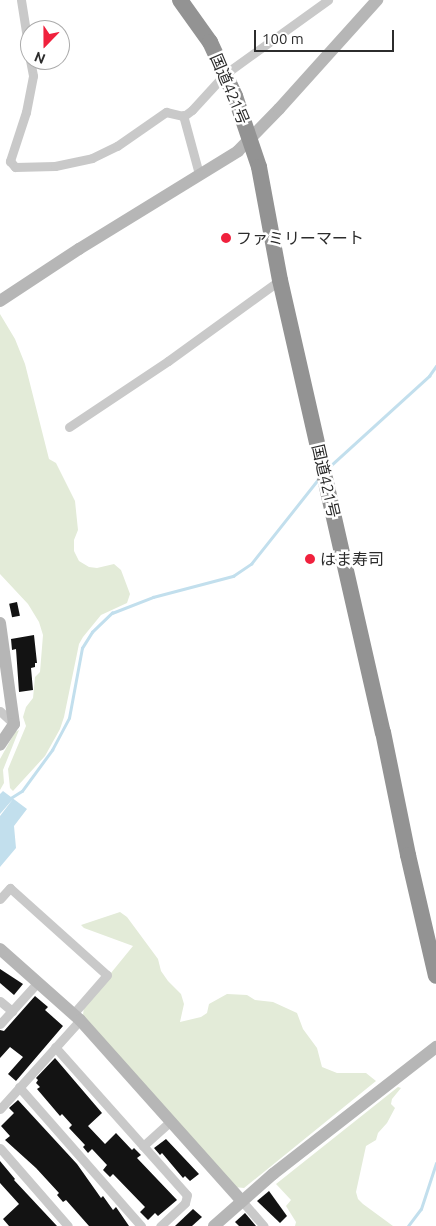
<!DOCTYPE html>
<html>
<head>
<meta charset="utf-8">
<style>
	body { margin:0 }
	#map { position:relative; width:436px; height:1226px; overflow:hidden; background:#fff; font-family:Ubuntu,"Noto Sans JP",sans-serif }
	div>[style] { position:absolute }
	.green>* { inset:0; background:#e3ebd8 }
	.water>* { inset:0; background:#c2dfed }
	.stream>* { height:2.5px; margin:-1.25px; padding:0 1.25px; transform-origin:1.25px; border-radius:1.25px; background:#c2dfed }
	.building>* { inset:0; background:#131313; transform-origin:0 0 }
	.street>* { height:9px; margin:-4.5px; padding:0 4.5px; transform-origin:4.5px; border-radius:4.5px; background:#c9c9c9 }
	.secondary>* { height:12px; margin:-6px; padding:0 6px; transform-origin:6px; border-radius:6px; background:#b6b6b6 }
	.highway>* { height:16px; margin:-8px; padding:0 8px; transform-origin:8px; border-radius:8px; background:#939393 }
	.dots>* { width:14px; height:14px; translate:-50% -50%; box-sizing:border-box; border:2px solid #fff; border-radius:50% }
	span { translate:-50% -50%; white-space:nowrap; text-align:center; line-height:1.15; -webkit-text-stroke:5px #fff; paint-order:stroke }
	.street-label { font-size:16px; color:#2c2c2c }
	.poi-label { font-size:16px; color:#2c2c2c }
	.left { translate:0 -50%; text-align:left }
	.north { position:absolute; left:20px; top:20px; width:50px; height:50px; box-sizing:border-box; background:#fff; border:1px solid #ababab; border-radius:50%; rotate:202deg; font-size:14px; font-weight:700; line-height:20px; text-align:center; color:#2c2c2c }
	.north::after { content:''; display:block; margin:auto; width:18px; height:22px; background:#f0213d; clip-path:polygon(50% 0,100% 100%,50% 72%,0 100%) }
	.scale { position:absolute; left:254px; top:30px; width:140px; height:22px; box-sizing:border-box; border:2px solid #2c2c2c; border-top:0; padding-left:6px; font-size:15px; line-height:18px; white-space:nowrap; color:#2c2c2c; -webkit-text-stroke:4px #fff; paint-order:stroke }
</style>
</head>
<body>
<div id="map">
	<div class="green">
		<div style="clip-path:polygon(0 314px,15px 339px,25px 364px,49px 459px,56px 463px,75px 501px,78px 530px,74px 540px,74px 551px,79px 561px,89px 567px,97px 568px,114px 564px,121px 570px,130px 594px,127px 603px,101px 615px,83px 637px,79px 644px,64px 717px,60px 729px,45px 756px,13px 791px,10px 788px,8px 769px,26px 726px,23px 717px,26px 707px,33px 698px,35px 677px,40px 672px,43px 635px,39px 622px,28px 604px,0 574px)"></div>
		<div style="clip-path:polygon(19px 730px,3px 770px,4px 783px,0 790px,0 759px,15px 732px)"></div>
		<div style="clip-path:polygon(120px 912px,127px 917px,158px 959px,161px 971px,168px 981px,181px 994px,184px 1004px,180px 1022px,201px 1017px,207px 1013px,209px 1004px,227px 994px,247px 995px,255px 1000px,273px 1002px,297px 1013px,303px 1029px,317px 1048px,322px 1067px,337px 1073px,366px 1073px,376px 1081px,244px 1188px,234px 1187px,83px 1015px,84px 1006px,133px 946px,84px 928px,81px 925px)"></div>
		<div style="clip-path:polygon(398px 1087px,401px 1088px,392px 1099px,391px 1104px,395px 1108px,387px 1123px,378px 1133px,376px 1140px,366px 1146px,356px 1192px,358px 1199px,363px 1204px,393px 1226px,295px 1226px,296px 1222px,286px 1206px,291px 1200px,276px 1184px)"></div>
	</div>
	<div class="water">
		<div style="clip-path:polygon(3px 791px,27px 809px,14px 826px,16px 848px,0 867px,0 816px,13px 799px,0 814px,0 794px)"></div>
	</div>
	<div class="stream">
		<div style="left:328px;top:468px;width:137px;rotate:-42.3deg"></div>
		<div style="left:429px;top:376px;width:12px;rotate:-55deg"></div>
		<div style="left:9px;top:799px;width:15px;rotate:-32deg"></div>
		<div style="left:22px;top:791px;width:51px;rotate:-53.8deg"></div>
		<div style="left:52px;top:750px;width:36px;rotate:-62deg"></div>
		<div style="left:69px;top:718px;width:71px;rotate:-79.5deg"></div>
		<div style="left:82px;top:648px;width:19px;rotate:-58deg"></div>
		<div style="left:92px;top:632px;width:28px;rotate:-44deg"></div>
		<div style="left:112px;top:613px;width:44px;rotate:-21.3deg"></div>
		<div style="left:153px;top:597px;width:83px;rotate:-14.7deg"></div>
		<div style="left:233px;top:576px;width:22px;rotate:-34deg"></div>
		<div style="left:251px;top:564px;width:111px;rotate:-51.6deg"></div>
		<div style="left:408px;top:1226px;width:21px;rotate:-53deg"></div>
		<div style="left:421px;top:1209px;width:48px;rotate:-71.9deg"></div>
	</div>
	<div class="building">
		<div style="left:17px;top:602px;width:14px;height:8px;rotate:78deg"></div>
		<div style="clip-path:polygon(34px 635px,37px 663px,35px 663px,35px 667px,31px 668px,33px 690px,19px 692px,16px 649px,12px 650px,11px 639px)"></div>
		<div style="clip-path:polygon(0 969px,23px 984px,14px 995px,0 983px)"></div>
		<div style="clip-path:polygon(35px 996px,48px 1007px,45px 1010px,63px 1026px,16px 1081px,8px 1074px,23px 1057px,10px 1047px,0 1058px,0 1030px,4px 1031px)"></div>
		<div style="clip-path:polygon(55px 1058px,102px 1113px,88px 1126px,105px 1144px,116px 1133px,132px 1150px,134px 1148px,141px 1155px,137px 1158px,177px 1200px,158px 1216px,155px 1213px,148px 1220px,140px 1212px,145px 1207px,113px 1174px,110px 1177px,103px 1170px,107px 1165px,92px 1149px,88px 1153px,83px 1147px,85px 1145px,69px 1128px,72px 1125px,62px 1114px,60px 1116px,37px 1089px,40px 1087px,36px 1083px,38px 1080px,36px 1078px)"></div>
		<div style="clip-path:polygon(18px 1100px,77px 1164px,101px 1198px,103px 1196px,113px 1210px,116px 1207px,129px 1226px,89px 1226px,66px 1200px,63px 1202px,57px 1195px,59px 1193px,36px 1168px,5px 1140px,10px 1136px,1px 1126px,14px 1113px,9px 1108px)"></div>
		<div style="clip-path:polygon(166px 1139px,199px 1174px,190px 1181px,185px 1176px,183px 1178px,162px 1153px,160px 1155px,154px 1148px)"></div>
		<div style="clip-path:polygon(0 1161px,15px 1179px,14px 1180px,57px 1226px,9px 1226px,3px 1219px,19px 1204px,0 1183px)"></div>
		<div style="clip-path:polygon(269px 1191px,287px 1216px,280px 1223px,257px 1201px)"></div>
		<div style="clip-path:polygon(193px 1209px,202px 1217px,192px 1226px,175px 1226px)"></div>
		<div style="clip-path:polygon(245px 1213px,256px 1226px,239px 1226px,235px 1222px)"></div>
	</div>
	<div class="street">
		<div style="left:21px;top:0;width:58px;rotate:81deg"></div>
		<div style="left:30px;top:60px;width:16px;rotate:79deg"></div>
		<div style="left:33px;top:76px;width:37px;rotate:101deg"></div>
		<div style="left:26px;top:112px;width:52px;rotate:108.1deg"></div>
		<div style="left:10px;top:161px;width:8px;rotate:50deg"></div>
		<div style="left:15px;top:167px;width:40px;rotate:-1.4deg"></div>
		<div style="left:55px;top:166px;width:38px;rotate:-12deg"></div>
		<div style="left:92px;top:158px;width:28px;rotate:-26deg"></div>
		<div style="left:117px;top:146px;width:60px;rotate:-34.8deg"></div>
		<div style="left:166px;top:112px;width:18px;rotate:13deg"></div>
		<div style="left:184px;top:116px;width:10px;rotate:-37deg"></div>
		<div style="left:192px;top:110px;width:49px;rotate:-47.5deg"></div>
		<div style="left:225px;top:74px;width:127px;rotate:-35.7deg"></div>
		<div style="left:183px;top:115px;width:61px;rotate:74.8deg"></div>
		<div style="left:69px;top:427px;width:119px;rotate:-33.7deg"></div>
		<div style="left:168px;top:361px;width:138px;rotate:-35.9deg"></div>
		<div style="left:0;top:711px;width:19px;rotate:43deg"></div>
		<div style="left:0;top:899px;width:15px;rotate:-48deg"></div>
		<div style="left:10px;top:888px;width:130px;rotate:41.9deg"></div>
		<div style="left:107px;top:975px;width:52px;rotate:131.1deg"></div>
		<div style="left:0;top:1001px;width:16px;rotate:40deg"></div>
		<div style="left:0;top:1024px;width:57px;rotate:-47.9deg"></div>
		<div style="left:55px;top:1047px;width:198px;rotate:48.3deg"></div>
		<div style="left:187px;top:1195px;width:8px;rotate:104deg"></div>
		<div style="left:185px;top:1203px;width:34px;rotate:137deg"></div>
		<div style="left:19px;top:1087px;width:185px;rotate:48.7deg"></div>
		<div style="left:0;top:1109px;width:120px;rotate:-48deg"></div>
		<div style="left:143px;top:1146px;width:36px;rotate:-42deg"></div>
		<div style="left:0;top:1148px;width:103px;rotate:48.9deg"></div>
		<div style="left:242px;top:1201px;width:33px;rotate:49deg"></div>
	</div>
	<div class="secondary">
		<div style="left:0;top:301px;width:95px;rotate:-33.4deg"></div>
		<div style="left:79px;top:249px;width:187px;rotate:-31.6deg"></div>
		<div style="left:238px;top:151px;width:59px;rotate:-45.7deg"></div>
		<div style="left:279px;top:109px;width:147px;rotate:-48deg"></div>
		<div style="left:0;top:623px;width:102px;rotate:82.1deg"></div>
		<div style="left:14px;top:724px;width:25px;rotate:124deg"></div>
		<div style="left:0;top:949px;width:107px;rotate:41.6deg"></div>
		<div style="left:80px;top:1020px;width:243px;rotate:48.2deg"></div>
		<div style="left:214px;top:1226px;width:79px;rotate:-41.4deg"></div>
		<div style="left:273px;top:1174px;width:207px;rotate:-37.9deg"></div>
	</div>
	<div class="highway">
		<div style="left:180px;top:0;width:52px;rotate:54.5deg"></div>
		<div style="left:210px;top:42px;width:60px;rotate:65.2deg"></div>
		<div style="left:235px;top:96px;width:75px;rotate:71.3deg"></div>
		<div style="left:259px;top:167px;width:115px;rotate:79.5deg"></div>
		<div style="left:280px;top:280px;width:464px;rotate:77.2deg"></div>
		<div style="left:383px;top:732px;width:126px;rotate:78.5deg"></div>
		<div style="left:408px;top:855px;width:124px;rotate:77deg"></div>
	</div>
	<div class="dots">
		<div style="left:226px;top:238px;background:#f0213d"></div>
		<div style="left:310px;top:559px;background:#f0213d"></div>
	</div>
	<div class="street-label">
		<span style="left:230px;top:89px;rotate:67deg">国道421号</span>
		<span style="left:326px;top:481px;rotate:77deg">国道421号</span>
	</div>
	<div class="poi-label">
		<span class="left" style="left:236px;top:238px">ファミリーマート</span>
		<span class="left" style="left:320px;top:559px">はま寿司</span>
	</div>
	<div class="north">N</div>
	<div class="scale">100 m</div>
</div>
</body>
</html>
